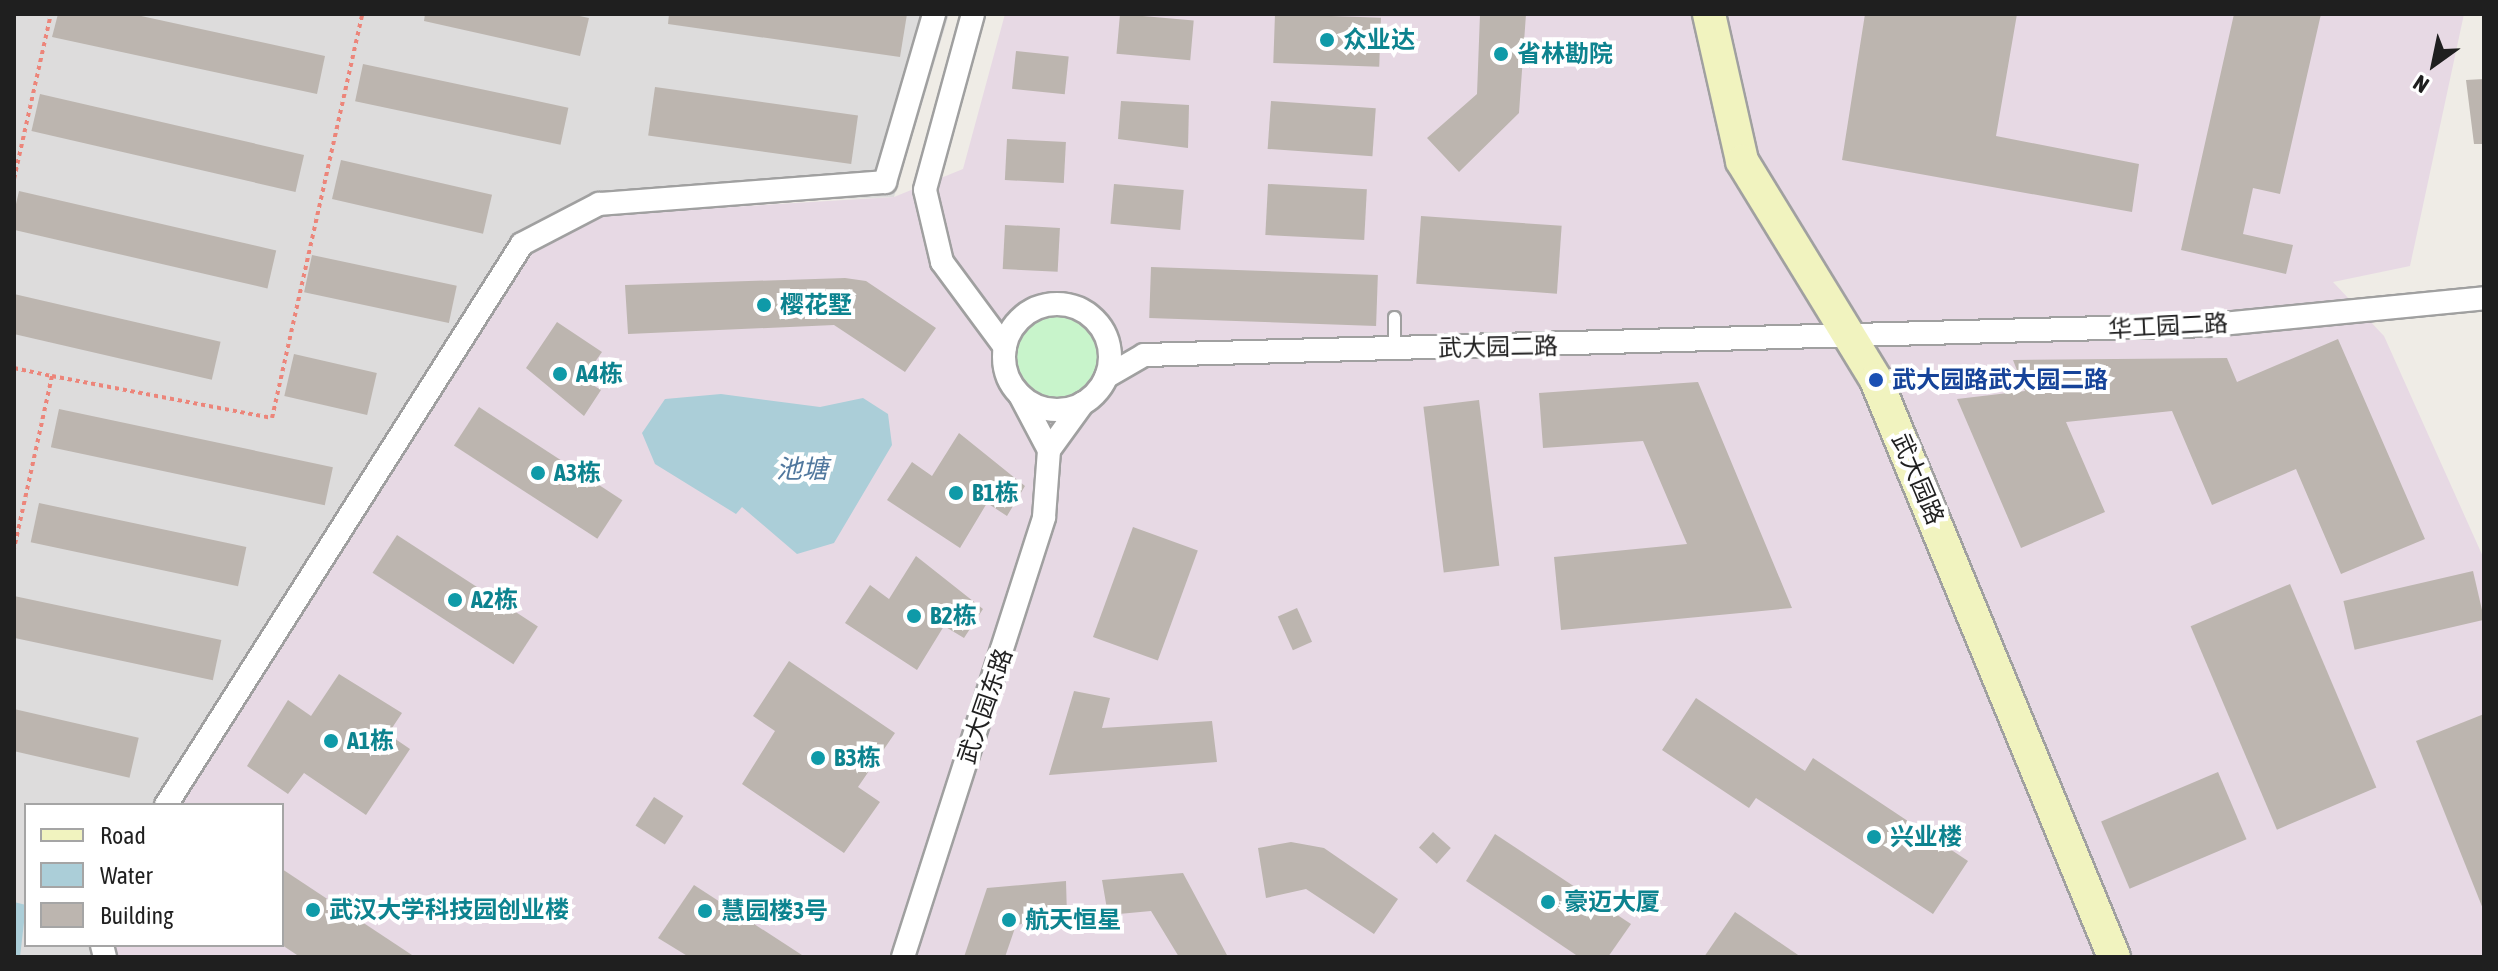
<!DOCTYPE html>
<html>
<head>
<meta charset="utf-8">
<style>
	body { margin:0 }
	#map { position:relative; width:2498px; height:971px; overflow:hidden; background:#efece6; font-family:"Asap Condensed","Noto Sans SC",sans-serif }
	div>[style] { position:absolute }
	.residential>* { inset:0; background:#dddcdc }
	.industrial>* { inset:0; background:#e7d9e4 }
	.park>* { inset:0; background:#c8f4cb }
	.round { border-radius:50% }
	.water>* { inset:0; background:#abced8 }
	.building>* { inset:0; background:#bcb5af; transform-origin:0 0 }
	.path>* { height:4px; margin-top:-2px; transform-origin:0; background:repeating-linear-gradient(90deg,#ec857a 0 4px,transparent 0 8px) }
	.roads { filter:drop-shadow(2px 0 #a0a0a0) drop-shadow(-2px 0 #a0a0a0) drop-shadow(0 2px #a0a0a0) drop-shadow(0 -2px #a0a0a0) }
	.lane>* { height:11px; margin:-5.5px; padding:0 5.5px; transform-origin:5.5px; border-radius:5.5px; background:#fff }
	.street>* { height:22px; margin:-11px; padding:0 11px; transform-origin:11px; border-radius:11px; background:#fff }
	.street>.ring { margin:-11px; padding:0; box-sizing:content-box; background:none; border:22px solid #fff; border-radius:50% }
	.secondary>* { height:32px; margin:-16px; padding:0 16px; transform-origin:16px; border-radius:16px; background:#f1f3bf }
	.dots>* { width:22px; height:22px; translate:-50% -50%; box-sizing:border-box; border:4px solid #fff; border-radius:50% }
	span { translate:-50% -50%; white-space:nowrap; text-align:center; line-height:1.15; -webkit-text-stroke:8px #fff; paint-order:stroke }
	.culture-label { font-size:24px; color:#0d838f; font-weight:700 }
	.left { translate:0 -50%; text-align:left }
	.street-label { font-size:24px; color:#1f1f1f }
	.transit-label { font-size:24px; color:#164399; font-weight:700 }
	.water-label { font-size:26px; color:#51789e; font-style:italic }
	.frame { position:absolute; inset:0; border:16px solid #1f1f1f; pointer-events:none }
	.legend { position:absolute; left:24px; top:803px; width:260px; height:144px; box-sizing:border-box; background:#fff; border:2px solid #a5a5a5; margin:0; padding:10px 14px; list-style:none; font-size:24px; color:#1f1f1f }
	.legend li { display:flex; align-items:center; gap:16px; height:40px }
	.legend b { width:40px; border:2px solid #a5a5a5 }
	.north { position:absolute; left:2394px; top:24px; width:80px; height:80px; -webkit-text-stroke:6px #fff; paint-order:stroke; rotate:213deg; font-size:22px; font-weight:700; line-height:32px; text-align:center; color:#1f1f1f }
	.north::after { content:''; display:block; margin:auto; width:28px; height:36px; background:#1f1f1f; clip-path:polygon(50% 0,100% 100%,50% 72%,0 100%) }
</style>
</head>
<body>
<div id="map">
	<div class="residential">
		<div style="clip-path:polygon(14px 14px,949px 14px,894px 197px,713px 204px,173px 805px,26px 805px,26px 945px,108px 945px,113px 957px,14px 957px)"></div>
	</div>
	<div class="industrial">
		<div style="clip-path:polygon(1005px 14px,2464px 14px,2410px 266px,2333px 282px,2384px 336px,2484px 559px,2484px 957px,113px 957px,108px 945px,282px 945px,282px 805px,170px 805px,522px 244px,601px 215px,894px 197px,963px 169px)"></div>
	</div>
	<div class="park">
		<div class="round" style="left:1013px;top:312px;width:88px;height:88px"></div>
	</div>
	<div class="water">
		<div style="clip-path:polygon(721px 394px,820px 407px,863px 398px,888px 414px,892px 445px,834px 543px,797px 554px,742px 507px,736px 514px,655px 464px,642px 433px,665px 399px)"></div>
		<div style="clip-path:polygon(14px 902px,26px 905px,20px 957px,14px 957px)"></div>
	</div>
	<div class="building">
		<div style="clip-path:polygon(58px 14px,132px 14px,325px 56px,317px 94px,52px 37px)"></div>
		<div style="clip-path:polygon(425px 14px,570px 14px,589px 18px,580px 56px,424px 21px)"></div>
		<div style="clip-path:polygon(669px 14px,907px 14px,900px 57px,668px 24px)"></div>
		<div style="left:1120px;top:14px;width:74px;height:40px;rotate:5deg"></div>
		<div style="left:1275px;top:14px;width:106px;height:49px;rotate:2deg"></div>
		<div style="clip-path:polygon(1480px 14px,1526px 14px,1519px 113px,1459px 172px,1427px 138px,1477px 94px)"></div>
		<div style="clip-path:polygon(1865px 14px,2017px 14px,1996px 136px,2139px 164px,2132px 212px,1842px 160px)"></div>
		<div style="clip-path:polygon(2234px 14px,2321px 14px,2280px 194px,2253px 188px,2243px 234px,2293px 245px,2286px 274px,2181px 250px)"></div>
		<div style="left:1016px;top:51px;width:53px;height:38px;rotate:6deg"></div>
		<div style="left:363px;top:64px;width:210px;height:38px;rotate:12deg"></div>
		<div style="clip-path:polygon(2484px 79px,2484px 144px,2474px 144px,2466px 80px)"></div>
		<div style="left:655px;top:87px;width:205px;height:49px;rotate:8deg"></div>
		<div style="left:40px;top:94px;width:271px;height:38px;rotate:13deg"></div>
		<div style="clip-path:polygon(1121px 101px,1189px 105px,1188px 148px,1118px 139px)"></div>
		<div style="left:1271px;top:101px;width:105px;height:48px;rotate:4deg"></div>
		<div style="left:1007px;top:139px;width:59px;height:41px;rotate:3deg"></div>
		<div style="left:341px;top:160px;width:155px;height:40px;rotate:13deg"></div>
		<div style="left:1114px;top:184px;width:70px;height:40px;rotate:5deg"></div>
		<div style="left:1268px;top:184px;width:99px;height:51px;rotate:3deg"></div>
		<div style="left:19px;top:191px;width:264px;height:39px;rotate:13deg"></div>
		<div style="left:1421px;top:216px;width:141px;height:68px;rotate:4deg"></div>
		<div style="left:1005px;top:225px;width:55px;height:44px;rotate:3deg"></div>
		<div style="left:312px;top:255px;width:148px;height:38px;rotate:12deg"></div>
		<div style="left:1151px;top:267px;width:227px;height:51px;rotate:2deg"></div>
		<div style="clip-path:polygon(845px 278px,866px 281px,936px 328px,905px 372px,834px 325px,628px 334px,625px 285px)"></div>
		<div style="left:14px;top:294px;width:212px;height:39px;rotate:13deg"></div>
		<div style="clip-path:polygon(557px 322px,602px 352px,583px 379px,601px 390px,584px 416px,526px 368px)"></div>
		<div style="clip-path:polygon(2338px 339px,2425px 539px,2341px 574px,2296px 469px,2212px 505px,2172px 411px,2066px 422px,2105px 512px,2021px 548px,1957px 399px,2025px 391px,2013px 360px,2227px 358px,2237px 382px)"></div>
		<div style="left:294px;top:354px;width:85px;height:43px;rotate:13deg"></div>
		<div style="clip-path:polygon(1698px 382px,1792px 608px,1561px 630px,1554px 557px,1687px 544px,1643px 441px,1543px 448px,1539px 393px)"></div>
		<div style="left:1479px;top:400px;width:167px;height:56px;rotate:83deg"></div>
		<div style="left:479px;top:407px;width:171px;height:46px;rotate:33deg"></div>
		<div style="left:59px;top:409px;width:280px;height:39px;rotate:12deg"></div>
		<div style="clip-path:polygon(959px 433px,1025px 486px,1007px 516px,987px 503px,960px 548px,887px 500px,912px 462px,932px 476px)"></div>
		<div style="left:39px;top:503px;width:212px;height:40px;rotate:12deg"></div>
		<div style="left:1133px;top:527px;width:69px;height:117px;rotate:20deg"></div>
		<div style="left:397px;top:535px;width:168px;height:45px;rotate:33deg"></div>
		<div style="clip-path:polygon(916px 556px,983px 609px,964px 638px,944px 626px,917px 670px,845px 623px,870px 585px,889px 599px)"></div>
		<div style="left:2473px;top:571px;width:50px;height:133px;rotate:77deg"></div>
		<div style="left:2290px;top:584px;width:221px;height:108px;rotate:67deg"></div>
		<div style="left:14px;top:596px;width:212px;height:41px;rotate:12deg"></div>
		<div style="left:1297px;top:608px;width:37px;height:21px;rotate:66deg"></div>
		<div style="clip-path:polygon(789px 661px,895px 733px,858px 787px,880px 802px,844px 853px,742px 784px,775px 731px,753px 716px)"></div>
		<div style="clip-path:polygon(339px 674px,402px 713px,388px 734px,410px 749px,366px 815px,304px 773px,288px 794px,247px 766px,288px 700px,311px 716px)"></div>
		<div style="clip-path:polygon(1074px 691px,1110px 698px,1102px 728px,1212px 721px,1217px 762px,1049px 775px)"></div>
		<div style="clip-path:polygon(1696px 698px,1805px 771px,1813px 758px,1968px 861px,1933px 914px,1756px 798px,1749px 808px,1662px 750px)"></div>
		<div style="left:14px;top:709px;width:128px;height:41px;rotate:13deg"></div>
		<div style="clip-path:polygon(2484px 714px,2484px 909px,2483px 909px,2416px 741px)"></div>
		<div style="left:2218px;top:772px;width:73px;height:127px;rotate:67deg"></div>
		<div style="left:654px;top:797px;width:35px;height:34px;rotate:33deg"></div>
		<div style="left:1433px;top:832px;width:24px;height:21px;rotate:42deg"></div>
		<div style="clip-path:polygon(1495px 834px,1631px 924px,1608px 957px,1579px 957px,1466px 881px)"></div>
		<div style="clip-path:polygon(1291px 842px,1324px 848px,1398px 899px,1374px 934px,1306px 889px,1266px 898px,1258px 848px)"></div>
		<div style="clip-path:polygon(282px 869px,415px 957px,300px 957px,282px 945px)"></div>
		<div style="clip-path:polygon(1183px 873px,1228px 957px,1179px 957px,1151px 911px,1108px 915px,1102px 880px)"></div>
		<div style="clip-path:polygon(1066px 881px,1067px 916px,1016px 925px,1005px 957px,964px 957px,987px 888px)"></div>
		<div style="clip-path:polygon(694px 885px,805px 957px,689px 957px,658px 938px)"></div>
		<div style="clip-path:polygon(1735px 912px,1801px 957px,1704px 957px)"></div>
	</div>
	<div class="path">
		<div style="left:14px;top:179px;width:169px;rotate:-77.4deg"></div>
		<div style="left:14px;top:368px;width:39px;rotate:12deg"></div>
		<div style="left:52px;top:376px;width:177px;rotate:102.4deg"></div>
		<div style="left:52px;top:376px;width:224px;rotate:10.8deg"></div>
		<div style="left:272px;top:418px;width:414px;rotate:-77.4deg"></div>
	</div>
	<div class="roads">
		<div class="lane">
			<div style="left:1394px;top:317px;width:32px;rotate:90deg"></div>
		</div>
		<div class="street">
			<div style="left:973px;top:14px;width:182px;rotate:105.3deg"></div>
			<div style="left:925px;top:190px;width:74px;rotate:76.7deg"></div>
			<div style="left:942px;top:262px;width:106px;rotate:53.5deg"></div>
			<div class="ring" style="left:1004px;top:304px;width:84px;height:84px"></div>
			<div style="left:1106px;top:377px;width:44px;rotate:-30.1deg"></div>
			<div style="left:1144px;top:355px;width:1067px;rotate:-1.61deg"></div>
			<div style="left:2211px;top:325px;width:274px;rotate:-5.6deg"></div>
			<div style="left:1020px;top:395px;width:62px;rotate:62.2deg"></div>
			<div style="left:1049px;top:450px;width:58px;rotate:-54.1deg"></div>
			<div style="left:166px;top:805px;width:664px;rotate:-57.6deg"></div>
			<div style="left:522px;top:244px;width:87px;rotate:-27.5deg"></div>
			<div style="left:599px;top:204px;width:287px;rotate:-4.4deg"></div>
			<div style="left:885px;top:182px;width:175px;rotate:-73.7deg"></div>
			<div style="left:102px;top:945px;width:12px;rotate:76deg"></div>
			<div style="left:903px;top:957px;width:462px;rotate:-72.2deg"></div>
			<div style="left:1044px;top:517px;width:67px;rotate:-85.7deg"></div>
		</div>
		<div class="secondary">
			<div style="left:1709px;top:14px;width:151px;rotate:77.3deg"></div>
			<div style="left:1742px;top:161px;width:257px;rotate:58.5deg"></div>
			<div style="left:1876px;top:380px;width:624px;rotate:67.58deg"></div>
		</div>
	</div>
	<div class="dots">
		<div style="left:1327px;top:40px;background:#0f9aa8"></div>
		<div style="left:1501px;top:54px;background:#0f9aa8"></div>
		<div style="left:764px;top:305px;background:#0f9aa8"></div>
		<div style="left:560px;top:374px;background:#0f9aa8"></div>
		<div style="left:1876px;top:380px;background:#1a4fb4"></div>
		<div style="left:538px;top:473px;background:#0f9aa8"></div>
		<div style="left:956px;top:493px;background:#0f9aa8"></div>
		<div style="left:455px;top:600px;background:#0f9aa8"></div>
		<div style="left:914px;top:616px;background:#0f9aa8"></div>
		<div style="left:331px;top:741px;background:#0f9aa8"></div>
		<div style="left:818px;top:758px;background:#0f9aa8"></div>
		<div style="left:1874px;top:837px;background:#0f9aa8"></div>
		<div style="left:1548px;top:902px;background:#0f9aa8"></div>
		<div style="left:313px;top:910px;background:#0f9aa8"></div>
		<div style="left:705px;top:911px;background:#0f9aa8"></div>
		<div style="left:1009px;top:920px;background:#0f9aa8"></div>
	</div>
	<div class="culture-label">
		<span class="left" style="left:1343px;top:40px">众业达</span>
		<span class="left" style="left:1517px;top:54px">省林勘院</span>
		<span class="left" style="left:780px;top:305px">樱花墅</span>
		<span class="left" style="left:576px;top:374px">A4栋</span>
		<span class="left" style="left:554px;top:473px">A3栋</span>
		<span class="left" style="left:972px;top:493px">B1栋</span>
		<span class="left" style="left:471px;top:600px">A2栋</span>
		<span class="left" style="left:930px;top:616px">B2栋</span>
		<span class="left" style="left:347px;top:741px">A1栋</span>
		<span class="left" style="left:834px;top:758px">B3栋</span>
		<span class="left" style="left:1890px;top:837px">兴业楼</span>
		<span class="left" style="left:1564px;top:902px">豪迈大厦</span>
		<span class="left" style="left:329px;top:910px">武汉大学科技园创业楼</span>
		<span class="left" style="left:721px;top:911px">慧园楼3号</span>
		<span class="left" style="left:1025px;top:920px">航天恒星</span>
	</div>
	<div class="street-label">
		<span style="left:2168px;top:326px;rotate:-3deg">华工园二路</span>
		<span style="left:1498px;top:347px;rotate:-1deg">武大园二路</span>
		<span style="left:1918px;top:479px;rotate:67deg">武大园路</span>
		<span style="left:985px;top:706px;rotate:-71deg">武大园东路</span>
	</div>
	<div class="transit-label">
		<span class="left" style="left:1892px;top:380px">武大园路武大园二路</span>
	</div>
	<div class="water-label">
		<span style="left:802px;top:470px">池塘</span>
	</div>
	<div class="frame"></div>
	<ul class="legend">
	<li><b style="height:10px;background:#f1f3bf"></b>Road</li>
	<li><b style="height:22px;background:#abced8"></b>Water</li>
	<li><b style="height:22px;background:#bcb5af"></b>Building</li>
	</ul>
	<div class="north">N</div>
</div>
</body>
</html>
